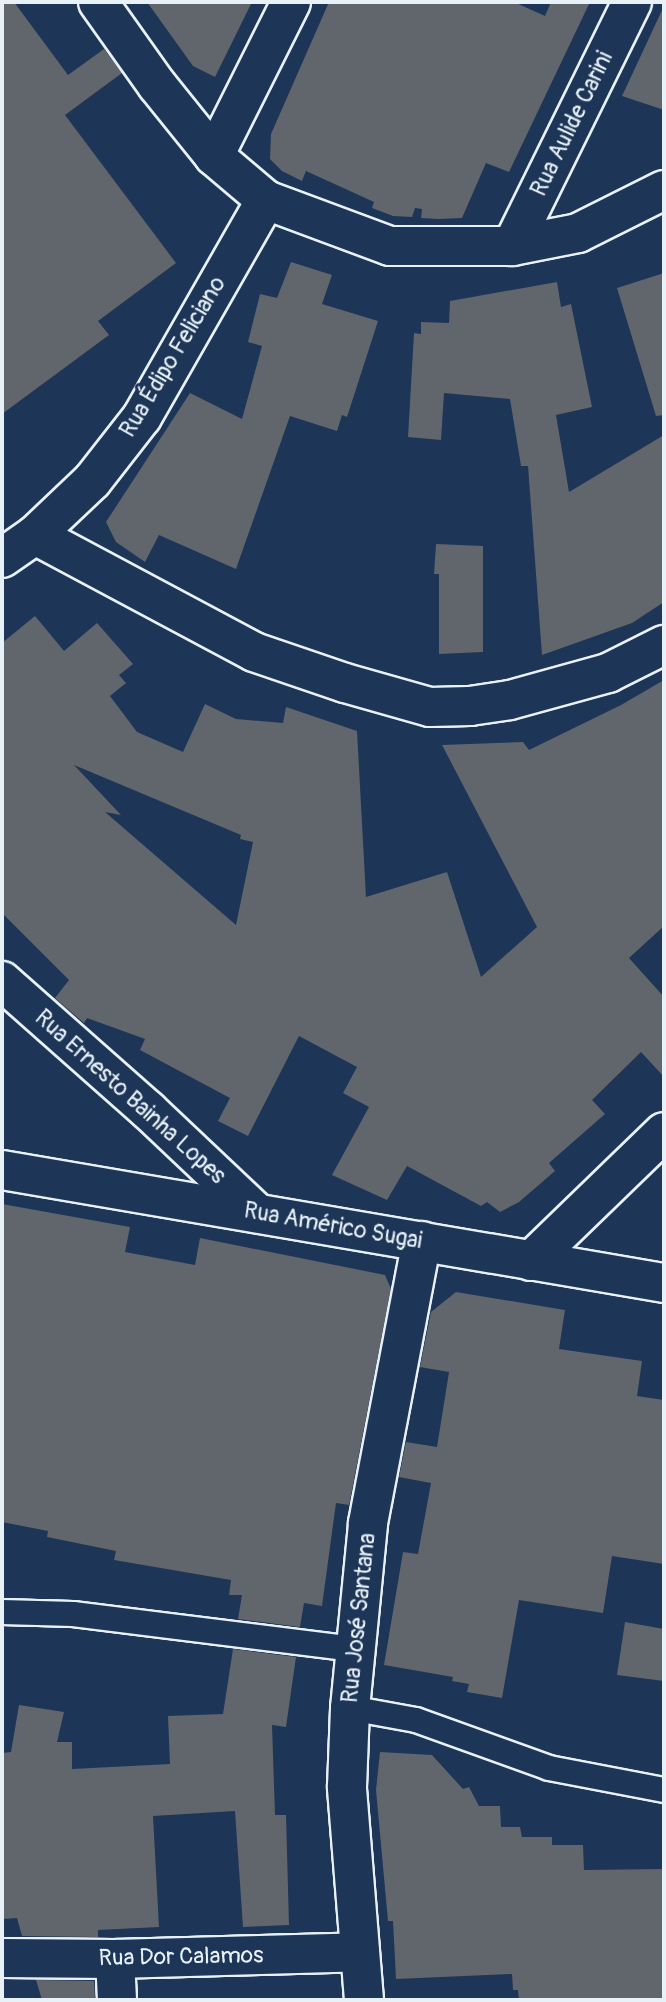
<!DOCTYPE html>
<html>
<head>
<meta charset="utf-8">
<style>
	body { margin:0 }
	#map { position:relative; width:666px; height:2002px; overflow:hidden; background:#1d3557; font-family:Pangolin,sans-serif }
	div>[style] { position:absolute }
	.building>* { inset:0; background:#61656c }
	.roads { filter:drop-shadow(2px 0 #e8f1f8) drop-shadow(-2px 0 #e8f1f8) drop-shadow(0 2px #e8f1f8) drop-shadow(0 -2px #e8f1f8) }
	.lane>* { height:24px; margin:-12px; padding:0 12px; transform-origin:12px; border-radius:12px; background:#1d3557 }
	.street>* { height:38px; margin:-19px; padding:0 19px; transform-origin:19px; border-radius:19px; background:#1d3557 }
	.secondary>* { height:38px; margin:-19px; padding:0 19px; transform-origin:19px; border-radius:19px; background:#1d3557 }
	span { translate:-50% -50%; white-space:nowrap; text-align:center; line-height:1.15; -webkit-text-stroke:6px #1d3557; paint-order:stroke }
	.street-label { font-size:23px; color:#e8f1f8 }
	.frame { position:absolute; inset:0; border:4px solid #e8f1f8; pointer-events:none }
</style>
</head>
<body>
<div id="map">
	<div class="building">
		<div style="clip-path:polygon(2px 2px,14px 2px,68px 75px,104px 49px,122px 73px,65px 115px,176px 263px,98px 321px,109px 335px,2px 414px)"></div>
		<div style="clip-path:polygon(147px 2px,252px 2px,215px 77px,193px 66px)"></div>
		<div style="clip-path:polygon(329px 2px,514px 2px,545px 16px,551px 2px,590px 2px,509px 172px,486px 163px,462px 218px,438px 219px,421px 218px,422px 209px,415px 208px,412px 217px,393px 216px,372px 208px,374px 202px,306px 171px,302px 181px,282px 171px,270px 159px,271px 134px)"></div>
		<div style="clip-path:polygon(664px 6px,664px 110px,622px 96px)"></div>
		<div style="clip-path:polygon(291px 262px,332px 275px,322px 304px,378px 321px,347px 417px,342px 415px,337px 431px,290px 416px,236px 569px,159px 535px,145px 562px,116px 542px,106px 522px,190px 393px,242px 419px,262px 346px,248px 342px,260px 294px,277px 298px)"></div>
		<div style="clip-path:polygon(664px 273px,664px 415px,656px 416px,617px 288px)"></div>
		<div style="clip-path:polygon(557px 282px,561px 307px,571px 304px,592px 407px,556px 415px,569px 492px,664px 435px,664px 602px,632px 623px,542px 655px,528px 466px,521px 466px,510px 399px,444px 393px,441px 440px,408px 437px,414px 333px,421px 334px,421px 322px,449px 323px,450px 301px)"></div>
		<div style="clip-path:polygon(436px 544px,483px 546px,483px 652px,439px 654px,439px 574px,434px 574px)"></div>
		<div style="clip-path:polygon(evenodd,35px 616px,64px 651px,97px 623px,133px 664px,119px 675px,126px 683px,110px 696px,137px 732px,183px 752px,205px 704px,236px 719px,283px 723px,286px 707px,357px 731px,366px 897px,447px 872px,481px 977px,537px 927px,442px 745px,523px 742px,529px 750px,621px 705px,664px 680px,664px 926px,629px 958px,664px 997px,664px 1077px,641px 1052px,592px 1100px,605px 1114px,549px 1163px,555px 1171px,519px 1202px,500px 1212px,487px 1202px,481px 1206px,407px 1166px,387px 1200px,332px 1175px,369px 1107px,343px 1093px,357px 1067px,299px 1036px,248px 1136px,218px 1121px,230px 1098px,140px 1050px,145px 1039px,87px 1018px,84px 1023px,55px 998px,69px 980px,2px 913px,2px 643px,35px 616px,74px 765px,241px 835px,240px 839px,253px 842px,236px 925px,105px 812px,121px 815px,74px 765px)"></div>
		<div style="clip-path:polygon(2px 1204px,130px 1227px,125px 1252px,195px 1265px,200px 1238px,385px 1275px,391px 1289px,349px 1505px,336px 1503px,322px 1606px,304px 1603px,300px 1627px,238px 1619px,242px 1595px,229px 1595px,231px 1580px,114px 1560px,116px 1551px,47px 1537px,48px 1531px,2px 1522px)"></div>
		<div style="clip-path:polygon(456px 1292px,565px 1310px,559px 1349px,642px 1361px,637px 1396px,664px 1400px,664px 1564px,612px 1556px,603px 1613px,519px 1600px,502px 1698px,467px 1692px,469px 1684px,452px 1681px,453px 1677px,384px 1665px,403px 1552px,418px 1554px,431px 1483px,399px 1477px,406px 1442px,437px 1447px,449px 1372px,420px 1367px,431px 1312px)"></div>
		<div style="clip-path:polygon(625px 1622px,664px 1629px,664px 1681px,617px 1675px)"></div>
		<div style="clip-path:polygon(233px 1649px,296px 1657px,286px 1727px,272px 1725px,275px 1815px,286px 1815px,289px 1925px,243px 1927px,235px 1811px,153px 1816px,159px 1927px,98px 1930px,98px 1937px,22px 1936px,17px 1918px,2px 1919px,2px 1753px,11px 1752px,19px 1705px,64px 1712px,57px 1742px,72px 1742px,72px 1769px,170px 1764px,168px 1716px,223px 1714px)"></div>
		<div style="clip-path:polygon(380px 1752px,432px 1755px,463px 1789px,469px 1787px,479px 1806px,500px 1806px,501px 1827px,520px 1827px,522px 1837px,552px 1837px,552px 1845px,583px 1845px,584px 1870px,664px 1869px,664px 2000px,519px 2000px,518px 1990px,513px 1990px,512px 1974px,396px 1979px,393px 1921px,388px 1921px,376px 1790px)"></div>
		<div style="clip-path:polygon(36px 1980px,94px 1981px,95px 2000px,42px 2000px)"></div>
	</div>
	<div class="roads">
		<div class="lane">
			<div style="left:2px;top:1612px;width:71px;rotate:1.6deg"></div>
			<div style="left:73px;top:1614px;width:285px;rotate:7.1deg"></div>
			<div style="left:350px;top:1708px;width:67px;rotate:10.3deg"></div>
			<div style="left:416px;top:1720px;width:141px;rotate:19.8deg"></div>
			<div style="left:549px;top:1768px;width:117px;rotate:10.8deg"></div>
		</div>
		<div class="street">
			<div style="left:214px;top:156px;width:172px;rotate:-63.4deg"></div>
			<div style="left:512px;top:246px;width:272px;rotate:-63.8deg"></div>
			<div style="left:35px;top:535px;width:248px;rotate:28.1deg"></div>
			<div style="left:254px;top:652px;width:96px;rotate:18.8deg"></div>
			<div style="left:345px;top:683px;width:88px;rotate:15.8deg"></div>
			<div style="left:430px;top:707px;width:40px;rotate:-1.4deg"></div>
			<div style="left:470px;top:706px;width:40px;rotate:-8.5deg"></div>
			<div style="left:510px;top:700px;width:102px;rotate:-15.4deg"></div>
			<div style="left:608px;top:673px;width:63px;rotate:-26.6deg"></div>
			<div style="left:2px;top:558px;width:40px;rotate:-34.9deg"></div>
			<div style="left:35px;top:535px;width:79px;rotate:-43.5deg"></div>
			<div style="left:92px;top:481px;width:81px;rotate:-52deg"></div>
			<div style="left:142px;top:417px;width:250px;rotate:-60.3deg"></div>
			<div style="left:2px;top:981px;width:195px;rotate:41.5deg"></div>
			<div style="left:148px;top:1110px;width:150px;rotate:43.4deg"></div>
			<div style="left:2px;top:1170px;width:672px;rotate:9.69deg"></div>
			<div style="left:531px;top:1261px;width:185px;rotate:-44.1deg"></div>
			<div style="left:2px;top:1958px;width:113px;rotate:0.5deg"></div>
			<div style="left:115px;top:1959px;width:245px;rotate:-1.6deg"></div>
			<div style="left:115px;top:1959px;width:41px;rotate:87.2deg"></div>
			<div style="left:364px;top:2000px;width:214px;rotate:-94.6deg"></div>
			<div style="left:347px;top:1787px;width:79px;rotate:-87.8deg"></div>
			<div style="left:350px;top:1708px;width:186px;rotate:-84.4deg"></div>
			<div style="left:368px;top:1523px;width:287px;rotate:-79.2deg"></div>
		</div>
		<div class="secondary">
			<div style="left:98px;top:2px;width:102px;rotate:54.6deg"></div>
			<div style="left:157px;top:85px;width:91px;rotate:51.2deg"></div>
			<div style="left:214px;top:156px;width:68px;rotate:40.2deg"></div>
			<div style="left:266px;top:200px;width:132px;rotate:20.4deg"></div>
			<div style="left:390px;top:246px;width:122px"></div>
			<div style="left:512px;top:246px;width:67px;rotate:-11.1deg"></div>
			<div style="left:578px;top:233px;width:96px;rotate:-26.6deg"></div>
		</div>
	</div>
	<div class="street-label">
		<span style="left:572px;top:124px;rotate:-64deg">Rua Aulide Carini</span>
		<span style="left:173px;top:357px;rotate:-59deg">Rua Édipo Feliciano</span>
		<span style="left:130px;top:1097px;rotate:42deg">Rua Ernesto Bainha Lopes</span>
		<span style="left:333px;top:1226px;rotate:10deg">Rua Américo Sugai</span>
		<span style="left:359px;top:1618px;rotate:-84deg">Rua José Santana</span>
		<span style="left:181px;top:1957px;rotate:-1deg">Rua Dor Calamos</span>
	</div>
	<div class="frame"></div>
</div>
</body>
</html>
